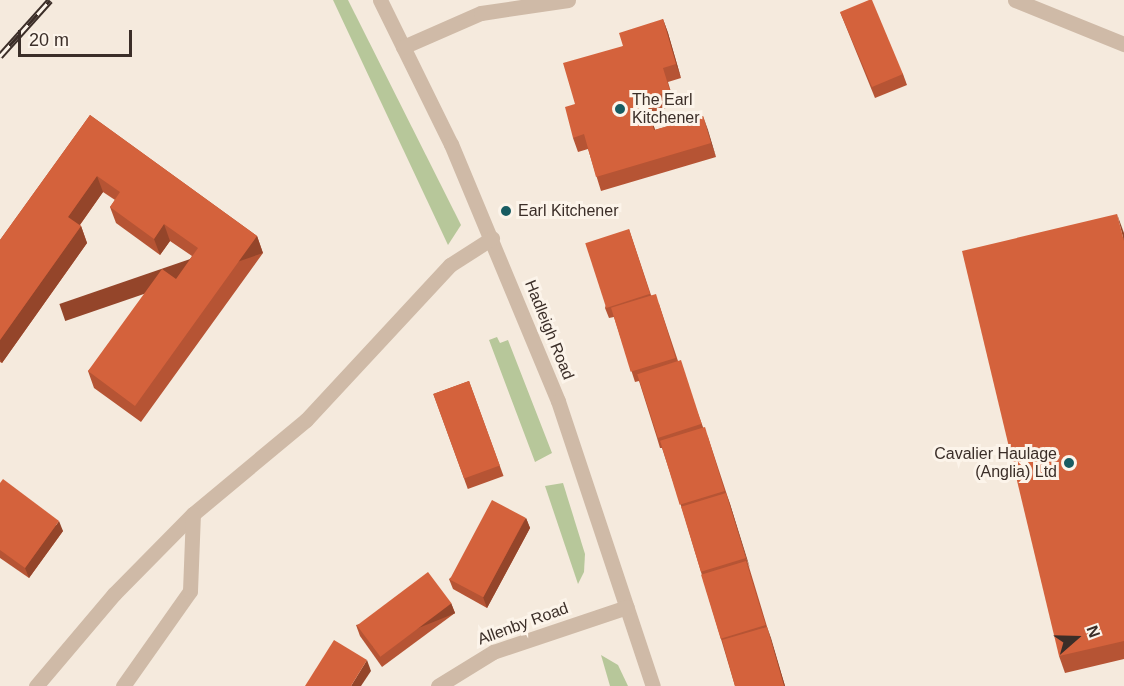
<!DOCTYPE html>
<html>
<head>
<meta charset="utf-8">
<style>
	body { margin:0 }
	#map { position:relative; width:1124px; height:686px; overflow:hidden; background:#f5eadd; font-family:Arial,sans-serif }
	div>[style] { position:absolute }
	.green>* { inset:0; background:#b7c79a }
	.minor>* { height:15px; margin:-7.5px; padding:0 7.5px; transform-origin:7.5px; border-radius:7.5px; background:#cfbaa7 }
	.rail>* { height:7px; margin-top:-3.5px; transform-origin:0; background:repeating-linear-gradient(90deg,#fcf4ea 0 14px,#3b2e28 0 28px); box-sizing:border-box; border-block:2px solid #3b2e28 }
	.wall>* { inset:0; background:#b65434; transform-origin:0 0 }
	.shaded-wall>* { inset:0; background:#94452a; transform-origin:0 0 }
	.building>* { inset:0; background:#d4623c; transform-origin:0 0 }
	.dots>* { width:16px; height:16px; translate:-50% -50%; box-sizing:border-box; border:3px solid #fcf4ea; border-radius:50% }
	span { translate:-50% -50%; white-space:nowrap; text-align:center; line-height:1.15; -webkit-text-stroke:6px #fcf4ea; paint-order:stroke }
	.poi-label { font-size:16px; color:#3b2e28 }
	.left { translate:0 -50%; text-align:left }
	.right { translate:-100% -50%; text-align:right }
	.street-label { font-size:16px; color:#3b2e28 }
	.north { position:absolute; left:1046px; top:608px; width:60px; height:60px; -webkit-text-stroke:4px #fcf4ea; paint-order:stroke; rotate:70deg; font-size:16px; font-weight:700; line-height:24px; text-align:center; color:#3b2e28 }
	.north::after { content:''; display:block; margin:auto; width:21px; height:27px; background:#3b2e28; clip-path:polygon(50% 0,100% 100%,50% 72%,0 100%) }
	.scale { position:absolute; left:18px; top:30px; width:114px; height:27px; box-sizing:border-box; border:3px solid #3b2e28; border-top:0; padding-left:8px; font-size:18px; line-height:21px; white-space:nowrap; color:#3b2e28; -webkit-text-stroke:4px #fcf4ea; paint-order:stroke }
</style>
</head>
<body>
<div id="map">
	<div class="green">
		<div style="clip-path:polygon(333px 0,348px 0,461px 225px,448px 245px)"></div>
		<div style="clip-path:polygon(497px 337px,500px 343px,508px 340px,552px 453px,535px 462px,489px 340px)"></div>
		<div style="clip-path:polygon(563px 483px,585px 554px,584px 572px,578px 584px,545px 486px)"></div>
		<div style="clip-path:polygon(601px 655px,618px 665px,628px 686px,610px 686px)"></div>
	</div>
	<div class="minor">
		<div style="left:380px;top:0;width:161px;rotate:63.8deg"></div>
		<div style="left:451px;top:144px;width:278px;rotate:67.4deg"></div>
		<div style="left:558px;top:401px;width:300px;rotate:71.6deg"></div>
		<div style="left:1015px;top:0;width:118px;rotate:22deg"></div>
		<div style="left:403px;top:47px;width:85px;rotate:-23.6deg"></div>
		<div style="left:481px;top:13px;width:88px;rotate:-8.5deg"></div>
		<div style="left:36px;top:686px;width:121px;rotate:-49.7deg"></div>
		<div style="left:114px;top:594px;width:112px;rotate:-45.4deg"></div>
		<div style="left:193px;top:514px;width:147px;rotate:-39.8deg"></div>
		<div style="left:306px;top:420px;width:212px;rotate:-47.1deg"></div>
		<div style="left:450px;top:265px;width:50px;rotate:-32.7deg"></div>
		<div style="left:123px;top:686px;width:116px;rotate:-54.8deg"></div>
		<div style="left:190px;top:591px;width:77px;rotate:-87.8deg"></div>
		<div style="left:438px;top:686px;width:65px;rotate:-31.7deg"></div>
		<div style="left:493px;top:652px;width:141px;rotate:-18.6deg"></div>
	</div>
	<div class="rail">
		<div style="left:0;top:56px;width:75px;rotate:-48.2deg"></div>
	</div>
	<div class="wall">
		<div style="clip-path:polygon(840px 12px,903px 74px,907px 85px,875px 98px)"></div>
		<div style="clip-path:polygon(663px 19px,668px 33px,681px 78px,668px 82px,675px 105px,650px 113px,655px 130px,703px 116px,716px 157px,601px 191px,588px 149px,578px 152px,573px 138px,575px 104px,623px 46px)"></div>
		<div style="clip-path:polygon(90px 115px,257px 236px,263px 253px,141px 422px,94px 388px,88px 371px,176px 279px,192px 256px,170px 241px,160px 255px,116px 223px,110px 207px,115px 200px,103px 192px,80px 225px,81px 226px,87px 243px,2px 363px,0 362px,0 240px)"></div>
		<div style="clip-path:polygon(629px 229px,651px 295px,659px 304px,678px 361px,703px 427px,708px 437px,730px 504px,785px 686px,735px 686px,684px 515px,662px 448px,660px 448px,657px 438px,639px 381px,635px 382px,614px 317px,609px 318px,605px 308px)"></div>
		<div style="clip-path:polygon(1124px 233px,1124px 659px,1065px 673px,1059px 656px)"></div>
		<div style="left:469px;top:381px;width:101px;height:38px;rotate:70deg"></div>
		<div style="clip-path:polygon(0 483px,63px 531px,29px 578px,0 558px)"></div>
		<div style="clip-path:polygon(526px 518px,530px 528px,487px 608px,453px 589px,449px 579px)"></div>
		<div style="clip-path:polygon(451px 603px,455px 613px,382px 667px,360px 636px,356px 625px)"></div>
	</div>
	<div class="shaded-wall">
		<div style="clip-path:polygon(663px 19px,668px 33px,681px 78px,676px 64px)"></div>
		<div style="clip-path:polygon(645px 99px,650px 113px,659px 144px,654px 130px)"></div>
		<div style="clip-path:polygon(703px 116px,708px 130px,716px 157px,711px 143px)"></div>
		<div style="clip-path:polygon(97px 176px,103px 192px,74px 233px,68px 217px)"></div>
		<div style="clip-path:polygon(1117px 214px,1124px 233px,1124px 241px)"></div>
		<div style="clip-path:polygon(164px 224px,170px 241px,160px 255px,154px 239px)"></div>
		<div style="clip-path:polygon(81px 226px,87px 243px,2px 363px,0 359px,0 340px)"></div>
		<div style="left:257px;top:236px;width:18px;height:209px;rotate:71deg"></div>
		<div style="clip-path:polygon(726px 493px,730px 504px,750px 568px,746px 558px)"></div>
		<div style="clip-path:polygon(526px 518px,530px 528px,487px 608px,483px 597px)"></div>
		<div style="clip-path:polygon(59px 521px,63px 531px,29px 578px,25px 568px)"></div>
		<div style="left:451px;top:603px;width:11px;height:89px;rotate:68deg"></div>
		<div style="clip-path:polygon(767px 627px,771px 638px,785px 686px,784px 686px)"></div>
		<div style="clip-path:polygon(367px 660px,371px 671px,361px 686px,351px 686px)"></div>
	</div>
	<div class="building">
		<div style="clip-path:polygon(869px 0,872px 0,903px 74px,872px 87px,840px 12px)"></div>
		<div style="clip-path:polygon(663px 19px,676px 64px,663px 68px,670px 91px,645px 99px,654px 130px,703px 116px,711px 143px,596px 177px,584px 134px,573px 138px,565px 107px,575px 104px,563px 63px,623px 46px,619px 33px)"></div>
		<div style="clip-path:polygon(90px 115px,257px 236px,135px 406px,88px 371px,162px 269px,176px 279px,198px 248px,164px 224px,154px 239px,110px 207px,120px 192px,97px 176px,68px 217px,81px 226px,0 340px,0 240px)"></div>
		<div style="clip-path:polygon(1117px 214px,1124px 241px,1124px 641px,1059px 656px,962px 251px)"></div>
		<div style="left:629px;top:229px;width:68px;height:46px;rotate:72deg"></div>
		<div style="left:656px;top:294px;width:67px;height:47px;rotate:73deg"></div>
		<div style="left:681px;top:360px;width:67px;height:46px;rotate:72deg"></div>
		<div style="left:469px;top:381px;width:90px;height:38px;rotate:70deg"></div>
		<div style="left:705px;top:427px;width:67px;height:47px;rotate:73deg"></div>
		<div style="clip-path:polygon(3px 479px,59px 521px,25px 568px,0 550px,0 483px)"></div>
		<div style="left:726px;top:493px;width:68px;height:47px;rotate:73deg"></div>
		<div style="left:492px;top:500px;width:38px;height:90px;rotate:28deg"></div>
		<div style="left:746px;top:561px;width:67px;height:47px;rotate:73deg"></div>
		<div style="left:428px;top:572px;width:39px;height:89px;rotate:53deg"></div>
		<div style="clip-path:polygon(767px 627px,784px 686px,735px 686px,722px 640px)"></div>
		<div style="clip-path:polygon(334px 640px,367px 660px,351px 686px,305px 686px)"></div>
	</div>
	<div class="dots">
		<div style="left:620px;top:109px;background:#185c62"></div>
		<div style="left:506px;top:211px;background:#185c62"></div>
		<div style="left:1069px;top:463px;background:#185c62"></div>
	</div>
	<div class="poi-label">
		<span class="left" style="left:632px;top:109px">The Earl<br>Kitchener</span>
		<span class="left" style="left:518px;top:211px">Earl Kitchener</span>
		<span class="right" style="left:1057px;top:463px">Cavalier Haulage<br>(Anglia) Ltd</span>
	</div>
	<div class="street-label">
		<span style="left:549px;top:330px;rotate:68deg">Hadleigh Road</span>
		<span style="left:523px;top:624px;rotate:-20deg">Allenby Road</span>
	</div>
	<div class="north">N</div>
	<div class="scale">20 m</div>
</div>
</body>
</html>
